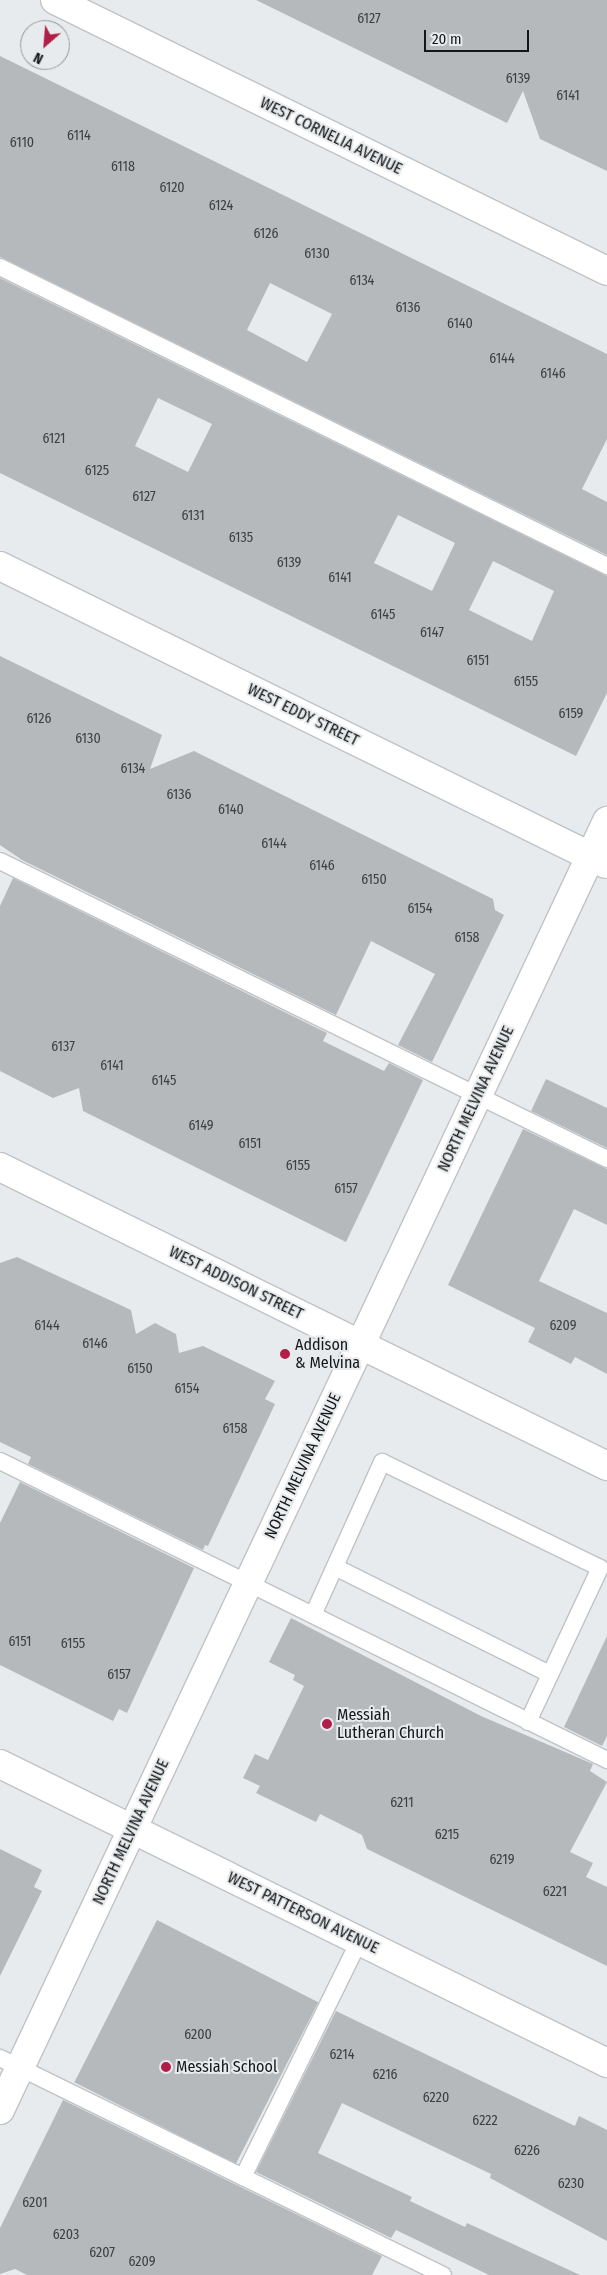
<!DOCTYPE html>
<html>
<head>
<meta charset="utf-8">
<style>
	body { margin:0 }
	#map { position:relative; width:607px; height:2275px; overflow:hidden; background:#e7ebed; font-family:"Fira Sans Condensed",sans-serif }
	div>[style] { position:absolute }
	.building>* { inset:0; background:#b6b9bc; transform-origin:0 0 }
	.roads { filter:drop-shadow(1px 0 #c0c3c6) drop-shadow(-1px 0 #c0c3c6) drop-shadow(0 1px #c0c3c6) drop-shadow(0 -1px #c0c3c6) }
	.service>* { height:16px; margin:-8px; padding:0 8px; transform-origin:8px; border-radius:8px; background:#fff }
	.minor>* { height:28px; margin:-14px; padding:0 14px; transform-origin:14px; border-radius:14px; background:#fff }
	.tertiary>* { height:28px; margin:-14px; padding:0 14px; transform-origin:14px; border-radius:14px; background:#fff }
	.dots>* { width:14px; height:14px; translate:-50% -50%; box-sizing:border-box; border:2px solid #e7ebed; border-radius:50% }
	span { translate:-50% -50%; white-space:nowrap; text-align:center; line-height:1.15; -webkit-text-stroke:4px #e7ebed; paint-order:stroke }
	.number-label { font-size:14px; color:#3d3f40 }
	.number-label span { -webkit-text-stroke-width:0 }
	.street-label { font-size:16px; color:#151617 }
	.poi-label { font-size:16px; color:#151617 }
	.left { translate:0 -50%; text-align:left }
	.north { position:absolute; left:20px; top:20px; width:50px; height:50px; box-sizing:border-box; background:#e7ebed; border:1px solid #939697; border-radius:50%; rotate:207deg; font-size:14px; font-weight:700; line-height:20px; text-align:center; color:#151617 }
	.north::after { content:''; display:block; margin:auto; width:18px; height:22px; background:#b11f48; clip-path:polygon(50% 0,100% 100%,50% 72%,0 100%) }
	.scale { position:absolute; left:424px; top:30px; width:105px; height:22px; box-sizing:border-box; border:2px solid #151617; border-top:0; padding-left:6px; font-size:15px; line-height:18px; white-space:nowrap; color:#151617; -webkit-text-stroke:4px #e7ebed; paint-order:stroke }
</style>
</head>
<body>
<div id="map">
	<div class="building">
		<div style="clip-path:polygon(256px 0,607px 0,607px 171px,540px 139px,523px 91px,507px 123px)"></div>
		<div style="clip-path:polygon(evenodd,0 56px,607px 354px,607px 439px,582px 489px,607px 502px,607px 555px,0 257px,0 56px,270px 283px,332px 314px,307px 362px,247px 330px,270px 283px)"></div>
		<div style="clip-path:polygon(evenodd,0 278px,607px 576px,607px 693px,576px 756px,0 473px,0 278px,158px 398px,212px 424px,188px 472px,135px 446px,158px 398px,0 278px,398px 515px,455px 543px,432px 591px,374px 563px,398px 515px,0 278px,493px 561px,554px 591px,532px 641px,469px 610px,493px 561px)"></div>
		<div style="clip-path:polygon(0 656px,162px 735px,150px 769px,194px 751px,493px 899px,495px 910px,504px 915px,432px 1062px,398px 1045px,435px 974px,371px 941px,336px 1015px,22px 860px,0 845px)"></div>
		<div style="clip-path:polygon(13px 878px,327px 1033px,323px 1041px,384px 1071px,389px 1063px,423px 1080px,346px 1242px,83px 1111px,79px 1088px,53px 1098px,0 1071px,0 906px)"></div>
		<div style="clip-path:polygon(546px 1079px,607px 1108px,607px 1148px,531px 1111px)"></div>
		<div style="clip-path:polygon(523px 1129px,607px 1169px,607px 1225px,574px 1209px,539px 1281px,607px 1313px,607px 1374px,575px 1357px,571px 1364px,528px 1342px,535px 1328px,448px 1285px)"></div>
		<div style="clip-path:polygon(17px 1257px,131px 1310px,136px 1334px,155px 1323px,176px 1334px,179px 1353px,203px 1346px,275px 1381px,265px 1399px,275px 1404px,208px 1546px,205px 1545px,203px 1550px,28px 1464px,31px 1457px,0 1442px,0 1263px)"></div>
		<div style="clip-path:polygon(20px 1482px,194px 1568px,127px 1713px,119px 1709px,113px 1721px,0 1665px,0 1523px)"></div>
		<div style="clip-path:polygon(291px 1618px,481px 1716px,593px 1764px,590px 1771px,607px 1782px,570px 1852px,593px 1863px,586px 1877px,607px 1887px,607px 1966px,367px 1849px,362px 1835px,320px 1814px,316px 1822px,256px 1793px,260px 1786px,243px 1778px,255px 1754px,268px 1760px,304px 1686px,293px 1680px,295px 1675px,269px 1662px)"></div>
		<div style="clip-path:polygon(607px 1636px,607px 1736px,602px 1746px,564px 1727px)"></div>
		<div style="clip-path:polygon(0 1849px,42px 1870px,34px 1887px,42px 1891px,0 1976px)"></div>
		<div style="left:157px;top:1920px;width:181px;height:182px;rotate:27deg"></div>
		<div style="clip-path:polygon(336px 2011px,575px 2126px,579px 2116px,607px 2130px,607px 2241px,490px 2178px,491px 2174px,342px 2103px,318px 2153px,412px 2197px,410px 2201px,465px 2227px,467px 2223px,580px 2275px,489px 2275px,396px 2230px,391px 2238px,256px 2172px)"></div>
		<div style="clip-path:polygon(63px 2100px,382px 2256px,372px 2275px,27px 2275px,15px 2269px,0 2274px,0 2228px)"></div>
	</div>
	<div class="roads">
		<div class="service">
			<div style="left:0;top:267px;width:677px;rotate:26.22deg"></div>
			<div style="left:0;top:861px;width:676px;rotate:26.15deg"></div>
			<div style="left:0;top:1461px;width:677px;rotate:26.22deg"></div>
			<div style="left:335px;top:1567px;width:240px;rotate:26.5deg"></div>
			<div style="left:313px;top:1615px;width:168px;rotate:-65.7deg"></div>
			<div style="left:382px;top:1462px;width:242px;rotate:25.9deg"></div>
			<div style="left:600px;top:1568px;width:170px;rotate:115.1deg"></div>
			<div style="left:0;top:2058px;width:493px;rotate:26.1deg"></div>
			<div style="left:243px;top:2177px;width:263px;rotate:-63.8deg"></div>
		</div>
		<div class="minor">
			<div style="left:55px;top:0;width:615px;rotate:26.15deg"></div>
			<div style="left:0;top:566px;width:675px;rotate:26.19deg"></div>
			<div style="left:0;top:1764px;width:677px;rotate:26.22deg"></div>
			<div style="left:0;top:2110px;width:1425px;rotate:-64.78deg"></div>
		</div>
		<div class="tertiary">
			<div style="left:0;top:1167px;width:677px;rotate:26.22deg"></div>
		</div>
	</div>
	<div class="dots">
		<div style="left:285px;top:1354px;background:#b11f48"></div>
		<div style="left:327px;top:1724px;background:#b11f48"></div>
		<div style="left:166px;top:2067px;background:#b11f48"></div>
	</div>
	<div class="number-label">
		<span style="left:369px;top:19px">6127</span>
		<span style="left:518px;top:79px">6139</span>
		<span style="left:568px;top:96px">6141</span>
		<span style="left:79px;top:136px">6114</span>
		<span style="left:22px;top:143px">6110</span>
		<span style="left:123px;top:167px">6118</span>
		<span style="left:172px;top:188px">6120</span>
		<span style="left:221px;top:206px">6124</span>
		<span style="left:266px;top:234px">6126</span>
		<span style="left:317px;top:254px">6130</span>
		<span style="left:362px;top:281px">6134</span>
		<span style="left:408px;top:308px">6136</span>
		<span style="left:460px;top:324px">6140</span>
		<span style="left:502px;top:359px">6144</span>
		<span style="left:553px;top:374px">6146</span>
		<span style="left:54px;top:439px">6121</span>
		<span style="left:97px;top:471px">6125</span>
		<span style="left:144px;top:497px">6127</span>
		<span style="left:193px;top:516px">6131</span>
		<span style="left:241px;top:538px">6135</span>
		<span style="left:289px;top:563px">6139</span>
		<span style="left:340px;top:578px">6141</span>
		<span style="left:383px;top:615px">6145</span>
		<span style="left:432px;top:633px">6147</span>
		<span style="left:478px;top:661px">6151</span>
		<span style="left:526px;top:682px">6155</span>
		<span style="left:571px;top:714px">6159</span>
		<span style="left:39px;top:719px">6126</span>
		<span style="left:88px;top:739px">6130</span>
		<span style="left:133px;top:769px">6134</span>
		<span style="left:179px;top:795px">6136</span>
		<span style="left:231px;top:810px">6140</span>
		<span style="left:274px;top:844px">6144</span>
		<span style="left:322px;top:866px">6146</span>
		<span style="left:374px;top:880px">6150</span>
		<span style="left:420px;top:909px">6154</span>
		<span style="left:467px;top:938px">6158</span>
		<span style="left:63px;top:1047px">6137</span>
		<span style="left:112px;top:1066px">6141</span>
		<span style="left:164px;top:1081px">6145</span>
		<span style="left:201px;top:1126px">6149</span>
		<span style="left:250px;top:1144px">6151</span>
		<span style="left:298px;top:1166px">6155</span>
		<span style="left:346px;top:1189px">6157</span>
		<span style="left:47px;top:1326px">6144</span>
		<span style="left:563px;top:1326px">6209</span>
		<span style="left:95px;top:1344px">6146</span>
		<span style="left:140px;top:1369px">6150</span>
		<span style="left:187px;top:1389px">6154</span>
		<span style="left:235px;top:1429px">6158</span>
		<span style="left:20px;top:1642px">6151</span>
		<span style="left:73px;top:1644px">6155</span>
		<span style="left:119px;top:1675px">6157</span>
		<span style="left:402px;top:1803px">6211</span>
		<span style="left:447px;top:1835px">6215</span>
		<span style="left:502px;top:1860px">6219</span>
		<span style="left:555px;top:1892px">6221</span>
		<span style="left:198px;top:2035px">6200</span>
		<span style="left:342px;top:2055px">6214</span>
		<span style="left:385px;top:2075px">6216</span>
		<span style="left:436px;top:2098px">6220</span>
		<span style="left:485px;top:2121px">6222</span>
		<span style="left:527px;top:2151px">6226</span>
		<span style="left:571px;top:2184px">6230</span>
		<span style="left:35px;top:2203px">6201</span>
		<span style="left:66px;top:2235px">6203</span>
		<span style="left:102px;top:2253px">6207</span>
		<span style="left:142px;top:2262px">6209</span>
	</div>
	<div class="street-label">
		<span style="left:331px;top:136px;rotate:26deg">WEST CORNELIA AVENUE</span>
		<span style="left:303px;top:715px;rotate:26deg">WEST EDDY STREET</span>
		<span style="left:476px;top:1099px;rotate:-65deg">NORTH MELVINA AVENUE</span>
		<span style="left:236px;top:1283px;rotate:26deg">WEST ADDISON STREET</span>
		<span style="left:303px;top:1466px;rotate:-65deg">NORTH MELVINA AVENUE</span>
		<span style="left:131px;top:1832px;rotate:-65deg">NORTH MELVINA AVENUE</span>
		<span style="left:303px;top:1913px;rotate:26deg">WEST PATTERSON AVENUE</span>
	</div>
	<div class="poi-label">
		<span class="left" style="left:295px;top:1354px">Addison<br>&amp; Melvina</span>
		<span class="left" style="left:337px;top:1724px">Messiah<br>Lutheran Church</span>
		<span class="left" style="left:176px;top:2067px">Messiah School</span>
	</div>
	<div class="north">N</div>
	<div class="scale">20 m</div>
</div>
</body>
</html>
